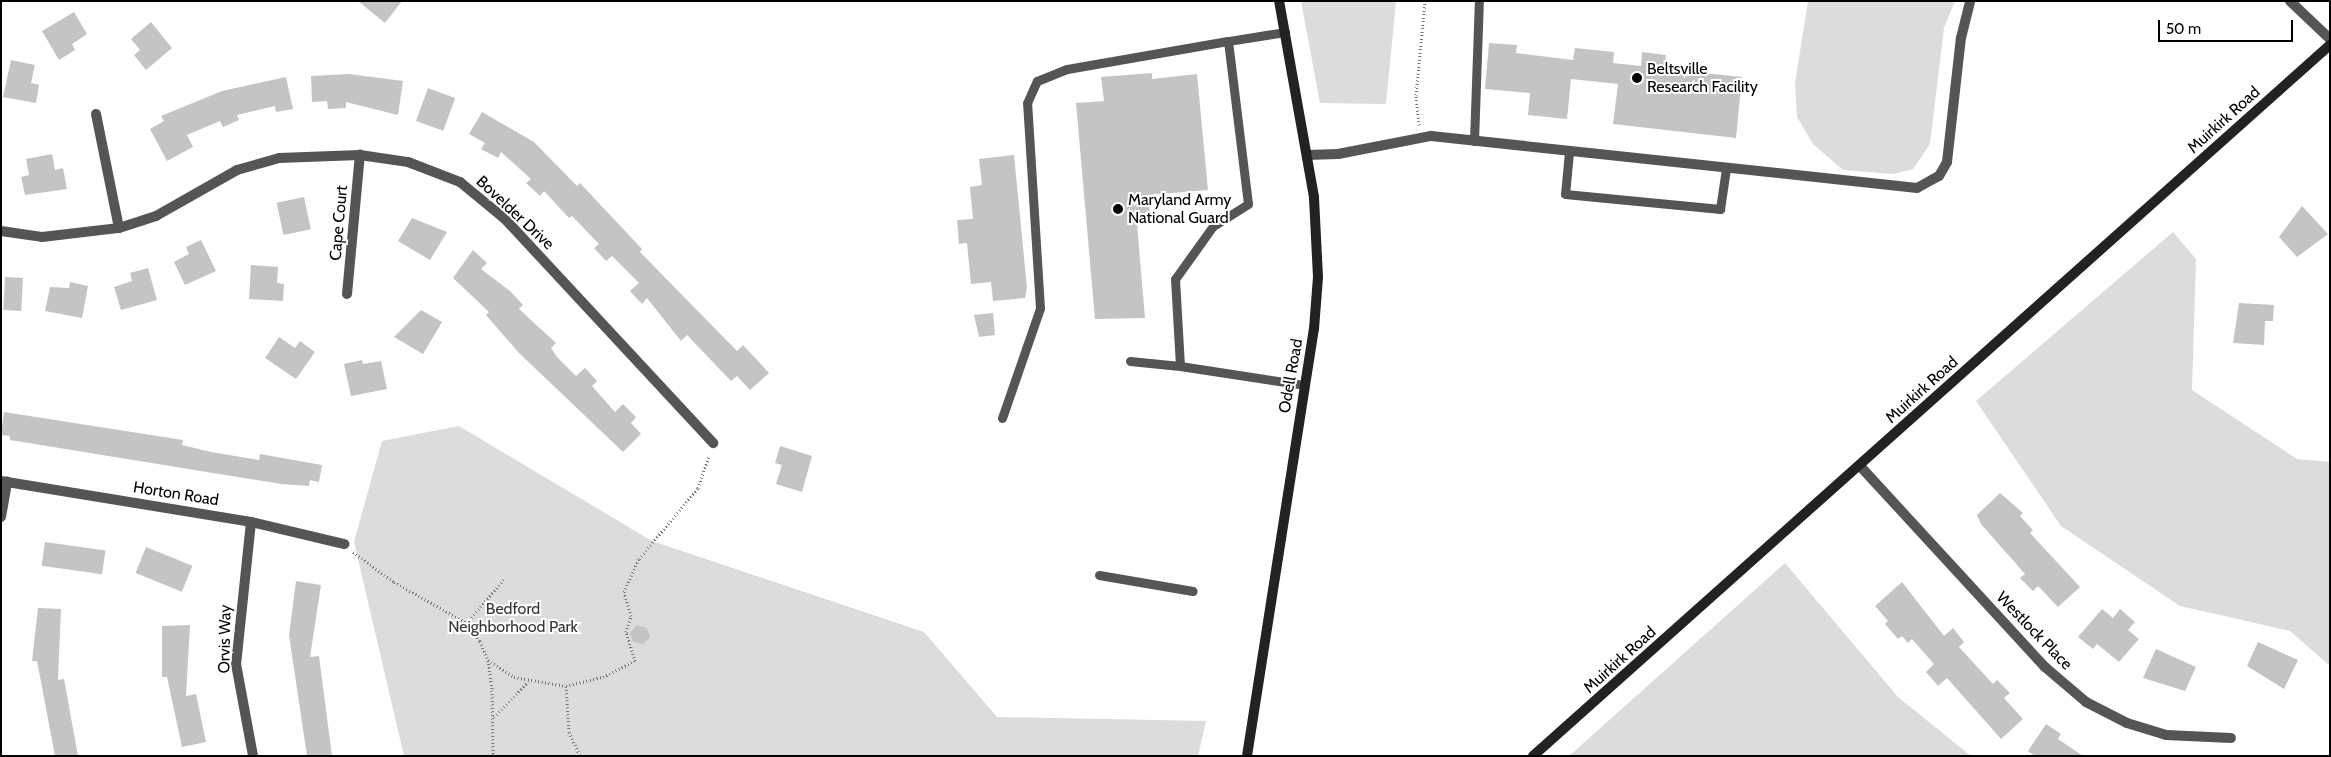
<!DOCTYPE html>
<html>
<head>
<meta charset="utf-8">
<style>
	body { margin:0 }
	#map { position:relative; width:2331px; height:757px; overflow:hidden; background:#fff; font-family:Cabin,sans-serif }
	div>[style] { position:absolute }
	.green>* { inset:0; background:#dcdcdc }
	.building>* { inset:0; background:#c4c4c4; transform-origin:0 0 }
	.path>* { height:3px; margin-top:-1.5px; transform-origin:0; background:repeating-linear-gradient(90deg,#777 0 1px,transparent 0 3.5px) }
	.lane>* { height:9px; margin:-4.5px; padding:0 4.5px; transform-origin:4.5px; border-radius:4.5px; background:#555 }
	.street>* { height:10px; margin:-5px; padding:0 5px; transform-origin:5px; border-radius:5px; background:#555 }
	.secondary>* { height:10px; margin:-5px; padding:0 5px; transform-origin:5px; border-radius:5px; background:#222 }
	.dots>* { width:14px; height:14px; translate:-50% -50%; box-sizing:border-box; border:2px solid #fff; border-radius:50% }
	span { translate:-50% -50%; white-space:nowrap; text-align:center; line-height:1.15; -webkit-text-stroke:4px #fff; paint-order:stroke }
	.poi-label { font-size:16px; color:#000 }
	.left { translate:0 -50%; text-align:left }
	.street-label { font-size:16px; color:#000 }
	.park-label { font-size:16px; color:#333 }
	.frame { position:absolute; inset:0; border:2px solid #000; pointer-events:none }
	.scale { position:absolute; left:2158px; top:20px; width:135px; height:22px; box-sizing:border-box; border:2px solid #000; border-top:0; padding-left:6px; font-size:15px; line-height:18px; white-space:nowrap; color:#000; -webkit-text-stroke:4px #fff; paint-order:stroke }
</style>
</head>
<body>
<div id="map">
	<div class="green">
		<div style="clip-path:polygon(1301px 1px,1396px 1px,1386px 104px,1320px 103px)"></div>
		<div style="clip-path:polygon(1808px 1px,1955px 1px,1944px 28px,1930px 144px,1913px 169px,1894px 174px,1843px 170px,1813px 144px,1797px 117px,1795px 83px)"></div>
		<div style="clip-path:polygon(2173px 232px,2196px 259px,2192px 390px,2297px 459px,2330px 462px,2330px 666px,2290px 631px,2180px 606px,2061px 526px,1976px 401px)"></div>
		<div style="clip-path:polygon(459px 426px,652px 541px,924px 632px,997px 717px,1206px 721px,1198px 756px,404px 756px,354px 542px,382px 441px)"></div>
		<div style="clip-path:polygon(1785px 563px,1898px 697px,1971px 756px,1569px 756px)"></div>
	</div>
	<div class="building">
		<div style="clip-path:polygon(358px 1px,402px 1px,385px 23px)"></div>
		<div style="clip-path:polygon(74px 12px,87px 34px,72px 44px,75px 50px,59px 60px,42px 31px)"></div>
		<div style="clip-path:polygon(151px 22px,172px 48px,146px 70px,134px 55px,140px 50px,131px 39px)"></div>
		<div style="clip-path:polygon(1489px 43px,1517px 45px,1516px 53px,1573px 60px,1575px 48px,1614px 52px,1613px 63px,1641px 66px,1642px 52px,1666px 55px,1664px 69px,1742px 77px,1736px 138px,1613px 124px,1618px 84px,1571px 79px,1567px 119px,1528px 115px,1530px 93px,1485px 89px)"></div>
		<div style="clip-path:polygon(11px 60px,35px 65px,31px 83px,39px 85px,36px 103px,3px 97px)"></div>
		<div style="clip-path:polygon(1152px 73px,1152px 79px,1197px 74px,1208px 190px,1148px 195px,1151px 223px,1137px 224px,1145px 318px,1095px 319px,1076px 103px,1104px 101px,1101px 77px)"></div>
		<div style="clip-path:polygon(349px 74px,403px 81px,398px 115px,346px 102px,346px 108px,328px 109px,327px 101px,312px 102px,311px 76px)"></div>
		<div style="clip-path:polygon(286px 77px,293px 109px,276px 112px,275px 106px,237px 115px,239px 120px,223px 127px,220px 121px,187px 135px,193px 147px,167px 161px,150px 129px,164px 121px,161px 116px,222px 91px)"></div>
		<div style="left:428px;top:88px;width:29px;height:35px;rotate:20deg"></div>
		<div style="clip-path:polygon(482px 112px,534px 142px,577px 186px,580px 183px,642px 249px,640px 252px,737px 351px,743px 345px,769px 373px,750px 390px,737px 376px,731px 381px,687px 335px,681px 341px,647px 298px,642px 304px,630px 291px,639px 283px,612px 256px,606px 261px,594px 248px,599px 244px,572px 216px,569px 218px,544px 191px,540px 196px,526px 183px,531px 179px,501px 152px,498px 158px,481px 149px,485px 143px,469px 134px)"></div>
		<div style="clip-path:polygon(52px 154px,55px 170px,63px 168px,67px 189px,25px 195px,21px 177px,29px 175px,26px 159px)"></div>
		<div style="clip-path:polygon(1014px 155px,1027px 288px,1025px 298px,993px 301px,991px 282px,971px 284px,967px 243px,959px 244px,957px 220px,973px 219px,970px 187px,982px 185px,979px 159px)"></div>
		<div style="left:304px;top:197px;width:33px;height:28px;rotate:78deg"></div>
		<div style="clip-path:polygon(2302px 206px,2328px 234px,2297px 257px,2279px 237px)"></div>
		<div style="clip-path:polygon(412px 218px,447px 232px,430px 260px,398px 241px)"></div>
		<div style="clip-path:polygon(201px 240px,216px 271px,185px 285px,174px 262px,189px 254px,186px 247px)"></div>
		<div style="clip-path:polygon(473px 250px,487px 263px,481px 269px,510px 291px,523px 305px,519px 309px,556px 343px,551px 348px,557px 357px,576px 376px,585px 368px,597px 381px,592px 386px,615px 412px,623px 404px,636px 417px,631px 423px,641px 434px,623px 452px,519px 353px,486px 315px,489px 312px,453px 278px)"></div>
		<div style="clip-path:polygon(251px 265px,278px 267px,277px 283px,284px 284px,283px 301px,249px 299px)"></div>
		<div style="clip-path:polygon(148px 268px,157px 300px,121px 310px,114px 287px,132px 281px,130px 273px)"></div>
		<div style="left:5px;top:277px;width:18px;height:33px;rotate:3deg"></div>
		<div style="clip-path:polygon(70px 282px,88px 286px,82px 318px,45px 311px,50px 287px,69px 288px)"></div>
		<div style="clip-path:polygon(2239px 303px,2274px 305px,2273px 321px,2265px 321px,2264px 345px,2233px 343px)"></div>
		<div style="clip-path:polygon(421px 310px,442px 322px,423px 354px,394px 337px)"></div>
		<div style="clip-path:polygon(993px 313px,995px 335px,979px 337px,974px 315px)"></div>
		<div style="clip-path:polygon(279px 337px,295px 348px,300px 341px,315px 352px,296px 379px,265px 358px)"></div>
		<div style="clip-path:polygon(362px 360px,363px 364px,381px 361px,387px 389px,351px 396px,344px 364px)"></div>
		<div style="clip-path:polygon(4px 412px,183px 440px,182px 445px,211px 452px,259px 460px,260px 454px,322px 465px,319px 482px,310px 480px,309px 486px,281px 484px,10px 440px,10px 436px,1px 435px)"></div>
		<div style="clip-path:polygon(780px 446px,812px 456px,802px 492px,776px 484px,782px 465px,775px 463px)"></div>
		<div style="clip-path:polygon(2000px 493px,2023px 513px,2020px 516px,2033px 530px,2030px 533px,2080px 587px,2058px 607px,2038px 586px,2033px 591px,2020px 578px,2025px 574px,1981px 524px,1977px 515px)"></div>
		<div style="left:45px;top:542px;width:61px;height:24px;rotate:8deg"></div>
		<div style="left:146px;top:547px;width:50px;height:28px;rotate:22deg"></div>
		<div style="clip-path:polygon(296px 581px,321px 585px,310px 657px,319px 656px,332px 756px,307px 756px,289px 635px)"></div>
		<div style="clip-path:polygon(1902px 582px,1944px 636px,1953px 628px,1964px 642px,1959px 647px,1993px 684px,1997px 680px,2010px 693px,2004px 698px,2023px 719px,2001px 739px,1947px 678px,1938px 686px,1926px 672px,1934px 664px,1912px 639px,1908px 643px,1902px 636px,1898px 639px,1885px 624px,1888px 621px,1875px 606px)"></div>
		<div style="clip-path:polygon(38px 608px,61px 609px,58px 680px,64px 679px,78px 756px,55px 756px,37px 661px,32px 661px)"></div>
		<div style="clip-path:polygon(2102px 609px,2113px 618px,2120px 609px,2135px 622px,2128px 630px,2139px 639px,2119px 662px,2097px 644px,2093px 649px,2078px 637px)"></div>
		<div style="clip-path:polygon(190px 625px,186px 696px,196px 694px,206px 742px,182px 747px,167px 677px,162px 677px,162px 626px)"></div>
		<div style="clip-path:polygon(637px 625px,647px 628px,650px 638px,643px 644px,633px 642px,630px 633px)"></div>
		<div style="clip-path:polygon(2258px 642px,2298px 660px,2284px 689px,2247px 666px)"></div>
		<div style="clip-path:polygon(2156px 649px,2196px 667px,2185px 691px,2143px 678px)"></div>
		<div style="clip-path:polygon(2046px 724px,2061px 734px,2058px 739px,2083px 756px,2035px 756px,2028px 751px)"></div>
	</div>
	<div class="path">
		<div style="left:1419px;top:125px;width:30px;rotate:-96deg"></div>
		<div style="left:1416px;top:95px;width:94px;rotate:-84.5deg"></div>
		<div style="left:353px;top:552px;width:51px;rotate:36.2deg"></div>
		<div style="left:394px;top:582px;width:84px;rotate:29.3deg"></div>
		<div style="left:467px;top:623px;width:22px;rotate:54deg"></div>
		<div style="left:480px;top:641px;width:21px;rotate:67deg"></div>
		<div style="left:488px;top:660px;width:30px;rotate:82deg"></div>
		<div style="left:492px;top:690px;width:66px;rotate:89.1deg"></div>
		<div style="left:467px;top:623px;width:57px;rotate:-49.9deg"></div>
		<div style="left:488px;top:660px;width:31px;rotate:33deg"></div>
		<div style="left:514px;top:677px;width:53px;rotate:9.8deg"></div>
		<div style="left:566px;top:686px;width:38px;rotate:-14deg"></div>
		<div style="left:603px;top:677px;width:36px;rotate:-27deg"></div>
		<div style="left:635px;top:661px;width:30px;rotate:-107deg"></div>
		<div style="left:626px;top:632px;width:17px;rotate:-73deg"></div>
		<div style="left:631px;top:616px;width:25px;rotate:-106deg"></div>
		<div style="left:624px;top:592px;width:36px;rotate:-66deg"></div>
		<div style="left:639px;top:559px;width:92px;rotate:-50.3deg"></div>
		<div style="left:698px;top:488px;width:34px;rotate:-71deg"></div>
		<div style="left:566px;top:686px;width:46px;rotate:86.3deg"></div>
		<div style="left:569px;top:732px;width:26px;rotate:65deg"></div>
		<div style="left:494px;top:717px;width:49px;rotate:-45.8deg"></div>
	</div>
	<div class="lane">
		<div style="left:1285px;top:32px;width:58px;rotate:171deg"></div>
		<div style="left:1228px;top:41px;width:164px;rotate:83deg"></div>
		<div style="left:1248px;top:204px;width:41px;rotate:147.8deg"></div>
		<div style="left:1213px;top:226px;width:65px;rotate:125.6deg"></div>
		<div style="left:1175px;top:279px;width:87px;rotate:86.7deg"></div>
		<div style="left:1180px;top:366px;width:125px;rotate:8.7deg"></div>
		<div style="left:1474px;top:141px;width:140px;rotate:-88deg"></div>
		<div style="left:1569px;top:152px;width:42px;rotate:95.4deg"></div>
		<div style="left:1565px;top:194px;width:156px;rotate:5.5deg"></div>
		<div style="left:1720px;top:209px;width:40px;rotate:-81.5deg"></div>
		<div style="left:1130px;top:361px;width:50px;rotate:5.7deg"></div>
		<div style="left:1002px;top:418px;width:116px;rotate:-70.9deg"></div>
		<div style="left:1040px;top:308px;width:205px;rotate:-93.6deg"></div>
		<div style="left:1027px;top:103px;width:24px;rotate:-66deg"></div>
		<div style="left:1037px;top:81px;width:32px;rotate:-22deg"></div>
		<div style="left:1067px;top:69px;width:163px;rotate:-9.9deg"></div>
		<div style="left:1099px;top:575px;width:95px;rotate:9.7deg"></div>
	</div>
	<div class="street">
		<div style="left:2290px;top:1px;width:55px;rotate:43.5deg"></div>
		<div style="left:96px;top:114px;width:116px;rotate:78.6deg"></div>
		<div style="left:1307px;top:155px;width:31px;rotate:-2deg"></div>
		<div style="left:1338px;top:154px;width:95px;rotate:-11deg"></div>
		<div style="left:1431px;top:136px;width:489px;rotate:6.1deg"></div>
		<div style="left:1917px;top:188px;width:25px;rotate:-29deg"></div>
		<div style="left:1939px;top:176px;width:16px;rotate:-60deg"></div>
		<div style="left:1947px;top:162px;width:125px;rotate:-83.6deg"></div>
		<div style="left:1961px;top:38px;width:38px;rotate:-76deg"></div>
		<div style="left:1px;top:231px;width:41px;rotate:8.3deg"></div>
		<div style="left:42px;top:237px;width:78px;rotate:-6.7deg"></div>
		<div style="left:119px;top:228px;width:39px;rotate:-18deg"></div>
		<div style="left:156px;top:216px;width:93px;rotate:-29.6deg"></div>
		<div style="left:237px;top:170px;width:44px;rotate:-15.9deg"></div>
		<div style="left:279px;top:158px;width:81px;rotate:-2.1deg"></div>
		<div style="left:360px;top:155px;width:49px;rotate:8.3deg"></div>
		<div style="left:408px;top:162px;width:56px;rotate:21deg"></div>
		<div style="left:460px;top:182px;width:58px;rotate:39.4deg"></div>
		<div style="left:505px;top:219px;width:306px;rotate:47.1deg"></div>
		<div style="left:347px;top:294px;width:140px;rotate:-84.7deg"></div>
		<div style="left:1860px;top:466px;width:273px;rotate:47.4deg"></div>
		<div style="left:2045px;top:667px;width:54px;rotate:40.5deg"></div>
		<div style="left:2086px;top:702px;width:46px;rotate:27.1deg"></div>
		<div style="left:2127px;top:723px;width:41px;rotate:17.1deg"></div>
		<div style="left:2166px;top:735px;width:65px;rotate:2.6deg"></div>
		<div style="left:1px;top:481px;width:253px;rotate:9.3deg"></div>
		<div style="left:251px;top:522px;width:96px;rotate:13.3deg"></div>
		<div style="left:1px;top:517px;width:36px;rotate:-80deg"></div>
		<div style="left:251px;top:522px;width:143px;rotate:96deg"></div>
		<div style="left:236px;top:664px;width:94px;rotate:79.5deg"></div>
	</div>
	<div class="secondary">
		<div style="left:1247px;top:756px;width:432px;rotate:-81.1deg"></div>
		<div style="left:1314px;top:329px;width:52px;rotate:-85.6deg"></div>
		<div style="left:1318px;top:277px;width:80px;rotate:-92.9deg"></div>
		<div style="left:1314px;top:197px;width:199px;rotate:-100.1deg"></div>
		<div style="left:1533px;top:756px;width:1068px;rotate:-41.74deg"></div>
	</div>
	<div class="dots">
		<div style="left:1637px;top:78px;background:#000"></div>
		<div style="left:1118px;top:209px;background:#000"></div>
	</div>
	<div class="poi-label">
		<span class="left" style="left:1647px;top:78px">Beltsville<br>Research Facility</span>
		<span class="left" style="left:1128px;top:209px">Maryland Army<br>National Guard</span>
	</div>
	<div class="street-label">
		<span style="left:2224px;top:120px;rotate:-42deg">Muirkirk Road</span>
		<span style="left:515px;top:213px;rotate:43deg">Bovelder Drive</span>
		<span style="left:339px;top:223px;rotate:-85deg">Cape Court</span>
		<span style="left:1291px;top:376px;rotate:-80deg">Odell Road</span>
		<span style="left:1922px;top:390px;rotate:-42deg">Muirkirk Road</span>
		<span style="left:176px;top:494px;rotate:9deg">Horton Road</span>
		<span style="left:2034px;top:631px;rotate:46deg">Westlock Place</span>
		<span style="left:225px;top:639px;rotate:-89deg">Orvis Way</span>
		<span style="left:1620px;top:660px;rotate:-42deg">Muirkirk Road</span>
	</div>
	<div class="park-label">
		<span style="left:513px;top:618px">Bedford<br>Neighborhood Park</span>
	</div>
	<div class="frame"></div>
	<div class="scale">50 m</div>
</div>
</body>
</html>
